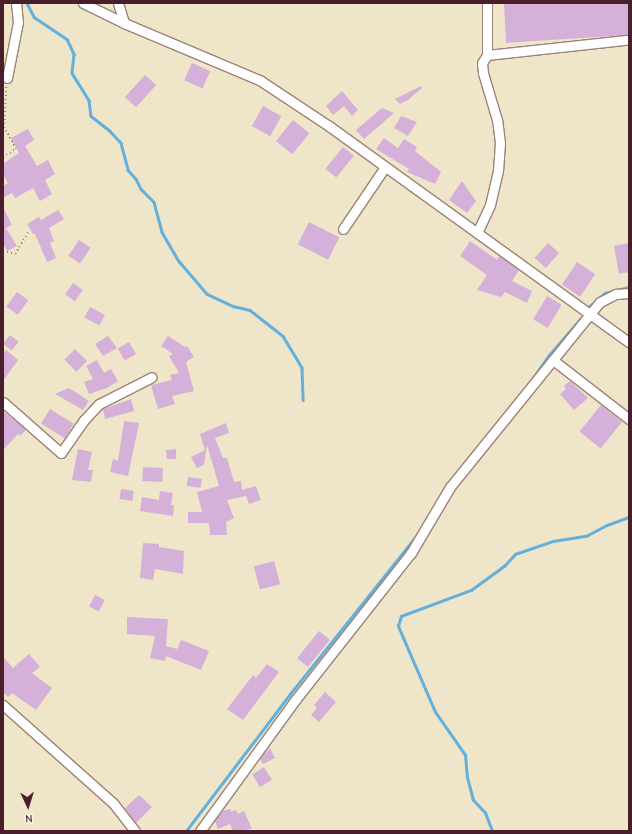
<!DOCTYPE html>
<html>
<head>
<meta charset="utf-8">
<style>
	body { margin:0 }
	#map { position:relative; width:632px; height:834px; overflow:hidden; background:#efe6ca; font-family:"Comic Neue",sans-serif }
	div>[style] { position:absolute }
	.stream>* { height:2.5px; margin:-1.25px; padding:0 1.25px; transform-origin:1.25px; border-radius:1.25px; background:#63b0dc }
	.building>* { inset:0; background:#d5b0d8; transform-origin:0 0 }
	.path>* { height:1.5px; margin-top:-0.75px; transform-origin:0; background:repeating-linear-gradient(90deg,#9c827a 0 1px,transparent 0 4px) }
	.roads { filter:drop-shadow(1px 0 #9c827a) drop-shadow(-1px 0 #9c827a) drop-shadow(0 1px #9c827a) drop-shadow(0 -1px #9c827a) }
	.minor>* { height:9px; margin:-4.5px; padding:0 4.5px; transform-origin:4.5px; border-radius:4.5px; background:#fff }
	span { translate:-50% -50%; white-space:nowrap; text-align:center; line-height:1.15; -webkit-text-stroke:3.5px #fbf7ec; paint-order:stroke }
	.frame { position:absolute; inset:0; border:4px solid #4a1f2b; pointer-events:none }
	.north { position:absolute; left:8px; top:786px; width:40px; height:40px; -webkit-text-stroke:3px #fbf7ec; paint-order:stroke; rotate:176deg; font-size:11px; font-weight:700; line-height:16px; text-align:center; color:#4a1f2b }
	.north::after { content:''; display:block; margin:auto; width:14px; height:18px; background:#4a1f2b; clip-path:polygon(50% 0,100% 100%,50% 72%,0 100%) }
</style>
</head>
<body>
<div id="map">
	<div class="stream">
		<div style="left:27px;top:3px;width:16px;rotate:63deg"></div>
		<div style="left:34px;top:17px;width:40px;rotate:34deg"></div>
		<div style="left:67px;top:39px;width:17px;rotate:65deg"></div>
		<div style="left:74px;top:54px;width:19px;rotate:96deg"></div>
		<div style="left:72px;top:73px;width:32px;rotate:58deg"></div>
		<div style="left:89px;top:100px;width:16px;rotate:83deg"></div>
		<div style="left:91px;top:116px;width:24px;rotate:38deg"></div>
		<div style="left:110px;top:131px;width:16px;rotate:47deg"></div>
		<div style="left:121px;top:143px;width:28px;rotate:75deg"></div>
		<div style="left:128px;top:170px;width:12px;rotate:48deg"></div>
		<div style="left:136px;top:179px;width:11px;rotate:63deg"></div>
		<div style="left:141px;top:189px;width:18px;rotate:45deg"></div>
		<div style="left:154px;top:202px;width:31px;rotate:75deg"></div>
		<div style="left:162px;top:232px;width:34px;rotate:60deg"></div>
		<div style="left:179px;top:261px;width:43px;rotate:49.7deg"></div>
		<div style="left:207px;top:294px;width:29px;rotate:25deg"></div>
		<div style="left:233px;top:306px;width:17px;rotate:13deg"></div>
		<div style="left:250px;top:310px;width:42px;rotate:38.2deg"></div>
		<div style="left:283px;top:336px;width:37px;rotate:59deg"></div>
		<div style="left:302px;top:368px;width:32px;rotate:88deg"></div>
		<div style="left:600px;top:297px;width:6px;rotate:-39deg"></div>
		<div style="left:605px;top:293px;width:25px;rotate:-14deg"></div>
		<div style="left:588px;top:307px;width:9px;rotate:-36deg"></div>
		<div style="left:533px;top:378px;width:29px;rotate:-55deg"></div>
		<div style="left:550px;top:354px;width:46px;rotate:-49.4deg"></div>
		<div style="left:186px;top:831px;width:172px;rotate:-52.8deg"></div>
		<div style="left:290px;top:694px;width:203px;rotate:-51.4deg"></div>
		<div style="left:492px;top:831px;width:19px;rotate:-111deg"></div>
		<div style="left:485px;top:813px;width:18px;rotate:-133deg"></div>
		<div style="left:473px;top:800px;width:23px;rotate:-105deg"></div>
		<div style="left:467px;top:778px;width:23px;rotate:-95deg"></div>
		<div style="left:465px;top:755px;width:52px;rotate:-124.9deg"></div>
		<div style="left:435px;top:712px;width:73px;rotate:-113.4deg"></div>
		<div style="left:406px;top:645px;width:21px;rotate:-113deg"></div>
		<div style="left:398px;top:626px;width:10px;rotate:-73deg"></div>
		<div style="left:401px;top:616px;width:75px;rotate:-20.4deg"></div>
		<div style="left:471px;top:590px;width:41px;rotate:-36deg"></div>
		<div style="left:504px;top:566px;width:16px;rotate:-47deg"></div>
		<div style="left:515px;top:554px;width:40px;rotate:-18.9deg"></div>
		<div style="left:553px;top:541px;width:33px;rotate:-9deg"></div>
		<div style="left:586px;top:536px;width:24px;rotate:-28deg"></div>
		<div style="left:607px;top:525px;width:23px;rotate:-20deg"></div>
	</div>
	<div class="building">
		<div style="clip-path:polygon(504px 3px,629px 3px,629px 35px,506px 43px)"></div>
		<div style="left:192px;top:63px;width:20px;height:19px;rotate:24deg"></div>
		<div style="left:145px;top:75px;width:15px;height:30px;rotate:42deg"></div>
		<div style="clip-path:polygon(421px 86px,422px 88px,408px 100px,400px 104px,395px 99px)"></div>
		<div style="clip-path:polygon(342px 91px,358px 110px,352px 116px,344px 106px,333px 115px,326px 106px)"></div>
		<div style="left:263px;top:106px;width:21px;height:23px;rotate:29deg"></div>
		<div style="clip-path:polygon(382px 108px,394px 113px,364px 139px,356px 130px)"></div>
		<div style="clip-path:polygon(401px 116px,417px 122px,408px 136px,394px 128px)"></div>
		<div style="left:293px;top:120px;width:21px;height:27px;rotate:39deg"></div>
		<div style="clip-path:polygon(28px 129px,34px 140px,25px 146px,37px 166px,48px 160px,55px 174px,45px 180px,52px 194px,40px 201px,33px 188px,15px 198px,12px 193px,3px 198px,3px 186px,8px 183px,3px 174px,3px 164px,19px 153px,11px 138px)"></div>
		<div style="clip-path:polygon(384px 138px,398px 148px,404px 139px,417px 147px,415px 151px,441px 172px,435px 184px,407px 172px,409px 169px,376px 149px)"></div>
		<div style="left:343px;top:147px;width:14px;height:28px;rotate:39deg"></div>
		<div style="clip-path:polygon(462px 181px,476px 201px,467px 213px,449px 200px)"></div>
		<div style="clip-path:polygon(3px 207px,12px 225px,6px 228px,17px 246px,7px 251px,3px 243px)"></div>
		<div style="clip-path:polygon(58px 210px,64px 219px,49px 228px,54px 241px,50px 243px,56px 258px,47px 262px,35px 234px,33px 234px,27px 224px,39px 217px,41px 220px)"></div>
		<div style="left:309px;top:222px;width:34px;height:25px;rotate:27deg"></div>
		<div style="left:79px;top:240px;width:14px;height:19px;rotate:34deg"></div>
		<div style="clip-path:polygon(470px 241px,497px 260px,499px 256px,519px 270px,512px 281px,532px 291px,527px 303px,505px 292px,501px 297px,477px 290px,487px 275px,460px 256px)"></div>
		<div style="left:548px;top:243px;width:15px;height:20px;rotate:42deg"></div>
		<div style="clip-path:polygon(629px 243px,629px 272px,619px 274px,614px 246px)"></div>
		<div style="left:577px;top:262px;width:22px;height:27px;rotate:34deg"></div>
		<div style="left:73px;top:283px;width:12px;height:14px;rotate:35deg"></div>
		<div style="left:17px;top:292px;width:14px;height:18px;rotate:36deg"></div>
		<div style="left:547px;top:296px;width:17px;height:27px;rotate:31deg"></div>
		<div style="left:90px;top:307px;width:17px;height:12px;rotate:28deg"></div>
		<div style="left:10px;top:335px;width:11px;height:11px;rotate:38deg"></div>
		<div style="clip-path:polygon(108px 336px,117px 348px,103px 356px,95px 344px)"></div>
		<div style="clip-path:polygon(168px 336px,185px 347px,187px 346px,194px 357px,186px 362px,194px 391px,172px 396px,175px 404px,158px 409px,151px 385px,172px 380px,170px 375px,179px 373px,169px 356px,173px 354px,161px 346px)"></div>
		<div style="left:129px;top:342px;width:14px;height:13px;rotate:60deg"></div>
		<div style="left:75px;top:349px;width:17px;height:15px;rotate:45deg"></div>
		<div style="clip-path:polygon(6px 350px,18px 360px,3px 381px,3px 354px)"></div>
		<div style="clip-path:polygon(97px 360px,104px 373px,111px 369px,118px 381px,107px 388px,89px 394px,84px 382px,93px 379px,86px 366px)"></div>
		<div style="clip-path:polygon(570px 381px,588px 398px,574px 410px,560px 394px,566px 389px,564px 386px)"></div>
		<div style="clip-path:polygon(69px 388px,89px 401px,83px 410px,55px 394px)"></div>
		<div style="clip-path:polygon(131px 399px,134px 411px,105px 419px,103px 409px)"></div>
		<div style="left:601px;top:405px;width:27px;height:34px;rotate:39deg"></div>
		<div style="left:50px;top:409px;width:28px;height:17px;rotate:32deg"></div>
		<div style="clip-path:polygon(3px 411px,26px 430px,20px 436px,18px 434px,3px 450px)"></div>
		<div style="clip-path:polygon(124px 421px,139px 423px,128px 476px,110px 472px,113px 459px,118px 461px)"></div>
		<div style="clip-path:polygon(226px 423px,229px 433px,215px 438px,223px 458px,227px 458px,234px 482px,241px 481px,242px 490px,256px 486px,261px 500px,249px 504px,246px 496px,227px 500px,234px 518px,226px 522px,227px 535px,210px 535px,209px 523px,188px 523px,188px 512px,202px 512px,197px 492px,219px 486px,207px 445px,204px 465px,197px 468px,191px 457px,205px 450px,200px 434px)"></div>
		<div style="clip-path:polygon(78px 449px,92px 452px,88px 470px,93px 470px,91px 482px,72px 480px)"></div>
		<div style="clip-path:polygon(176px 449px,176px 459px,167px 459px,166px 450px)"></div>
		<div style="left:143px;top:467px;width:20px;height:14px;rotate:3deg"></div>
		<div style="left:188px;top:477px;width:14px;height:9px;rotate:8deg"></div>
		<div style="left:121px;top:489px;width:13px;height:10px;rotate:9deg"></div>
		<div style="clip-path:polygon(160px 491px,173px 493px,171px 505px,174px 505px,173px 516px,140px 511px,142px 497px,159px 500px)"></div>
		<div style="clip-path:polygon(143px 543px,159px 544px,159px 547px,184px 551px,183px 574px,155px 569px,153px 580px,140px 578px)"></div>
		<div style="left:274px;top:561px;width:24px;height:21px;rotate:75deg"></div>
		<div style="left:95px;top:595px;width:11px;height:13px;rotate:27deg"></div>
		<div style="clip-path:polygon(127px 617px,168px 619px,166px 646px,177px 649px,181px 640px,209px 651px,201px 670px,166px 656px,165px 661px,150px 658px,155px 636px,127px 634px)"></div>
		<div style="left:319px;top:631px;width:14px;height:35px;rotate:39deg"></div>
		<div style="clip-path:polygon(29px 654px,40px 667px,32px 673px,52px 688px,36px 710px,12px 693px,8px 697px,3px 692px,3px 657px,13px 668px)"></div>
		<div style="clip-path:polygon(267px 664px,279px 672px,243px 720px,227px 709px,253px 675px,256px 678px)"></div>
		<div style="clip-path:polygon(325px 692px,336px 702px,319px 722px,311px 715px,317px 708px,314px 705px)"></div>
		<div style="clip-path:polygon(270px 748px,275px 758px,263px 764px,260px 759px)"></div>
		<div style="left:264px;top:767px;width:15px;height:14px;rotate:58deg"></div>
		<div style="clip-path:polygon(139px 795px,152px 807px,136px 823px,125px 808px)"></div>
		<div style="clip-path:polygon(230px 809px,231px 812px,236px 810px,238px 814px,244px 811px,252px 829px,233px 831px,230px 824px,218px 829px,215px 821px,222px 811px)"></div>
	</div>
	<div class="path">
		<div style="left:3px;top:157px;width:15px;rotate:-32deg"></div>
		<div style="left:16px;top:149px;width:24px;rotate:-120deg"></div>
		<div style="left:4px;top:128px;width:41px;rotate:-87.2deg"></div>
		<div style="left:3px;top:251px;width:12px;rotate:14deg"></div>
		<div style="left:15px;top:254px;width:26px;rotate:-59deg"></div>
	</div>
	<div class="roads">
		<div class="minor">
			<div style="left:83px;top:3px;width:46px;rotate:26deg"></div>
			<div style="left:124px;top:23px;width:149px;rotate:22.9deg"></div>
			<div style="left:261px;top:81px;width:82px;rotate:33.5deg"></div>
			<div style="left:329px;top:126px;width:370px;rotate:35.8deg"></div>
			<div style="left:118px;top:3px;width:21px;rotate:73deg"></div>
			<div style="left:487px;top:55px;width:140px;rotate:-6.2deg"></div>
			<div style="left:7px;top:78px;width:57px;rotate:-78.9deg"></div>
			<div style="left:18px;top:22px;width:19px;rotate:-96deg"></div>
			<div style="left:343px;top:229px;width:75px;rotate:-55.9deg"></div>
			<div style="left:477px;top:233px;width:31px;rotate:-65deg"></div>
			<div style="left:490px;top:205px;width:35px;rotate:-77deg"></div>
			<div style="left:498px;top:171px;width:28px;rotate:-86deg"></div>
			<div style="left:500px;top:143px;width:23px;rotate:-97deg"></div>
			<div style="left:497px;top:120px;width:49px;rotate:-106.6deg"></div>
			<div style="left:483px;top:73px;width:10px;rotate:-96deg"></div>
			<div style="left:482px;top:63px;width:9px;rotate:-58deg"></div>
			<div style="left:487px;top:55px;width:52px;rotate:-90deg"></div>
			<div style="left:553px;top:360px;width:96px;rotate:37.8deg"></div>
			<div style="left:3px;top:402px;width:77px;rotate:41.3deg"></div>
			<div style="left:61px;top:453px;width:40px;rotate:-55.1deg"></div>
			<div style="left:84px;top:420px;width:22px;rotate:-47deg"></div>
			<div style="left:99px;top:404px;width:59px;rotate:-27deg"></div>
			<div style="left:3px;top:705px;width:147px;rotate:41.7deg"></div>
			<div style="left:113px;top:803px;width:36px;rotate:52deg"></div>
			<div style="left:200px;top:831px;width:163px;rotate:-54deg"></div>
			<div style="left:296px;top:699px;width:186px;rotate:-51.8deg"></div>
			<div style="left:411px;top:553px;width:77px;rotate:-59.4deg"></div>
			<div style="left:450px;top:487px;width:238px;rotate:-51deg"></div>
			<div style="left:600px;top:302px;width:18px;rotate:-27deg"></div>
			<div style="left:616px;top:294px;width:13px;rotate:-4deg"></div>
		</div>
	</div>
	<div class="frame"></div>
	<div class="north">N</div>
</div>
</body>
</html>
